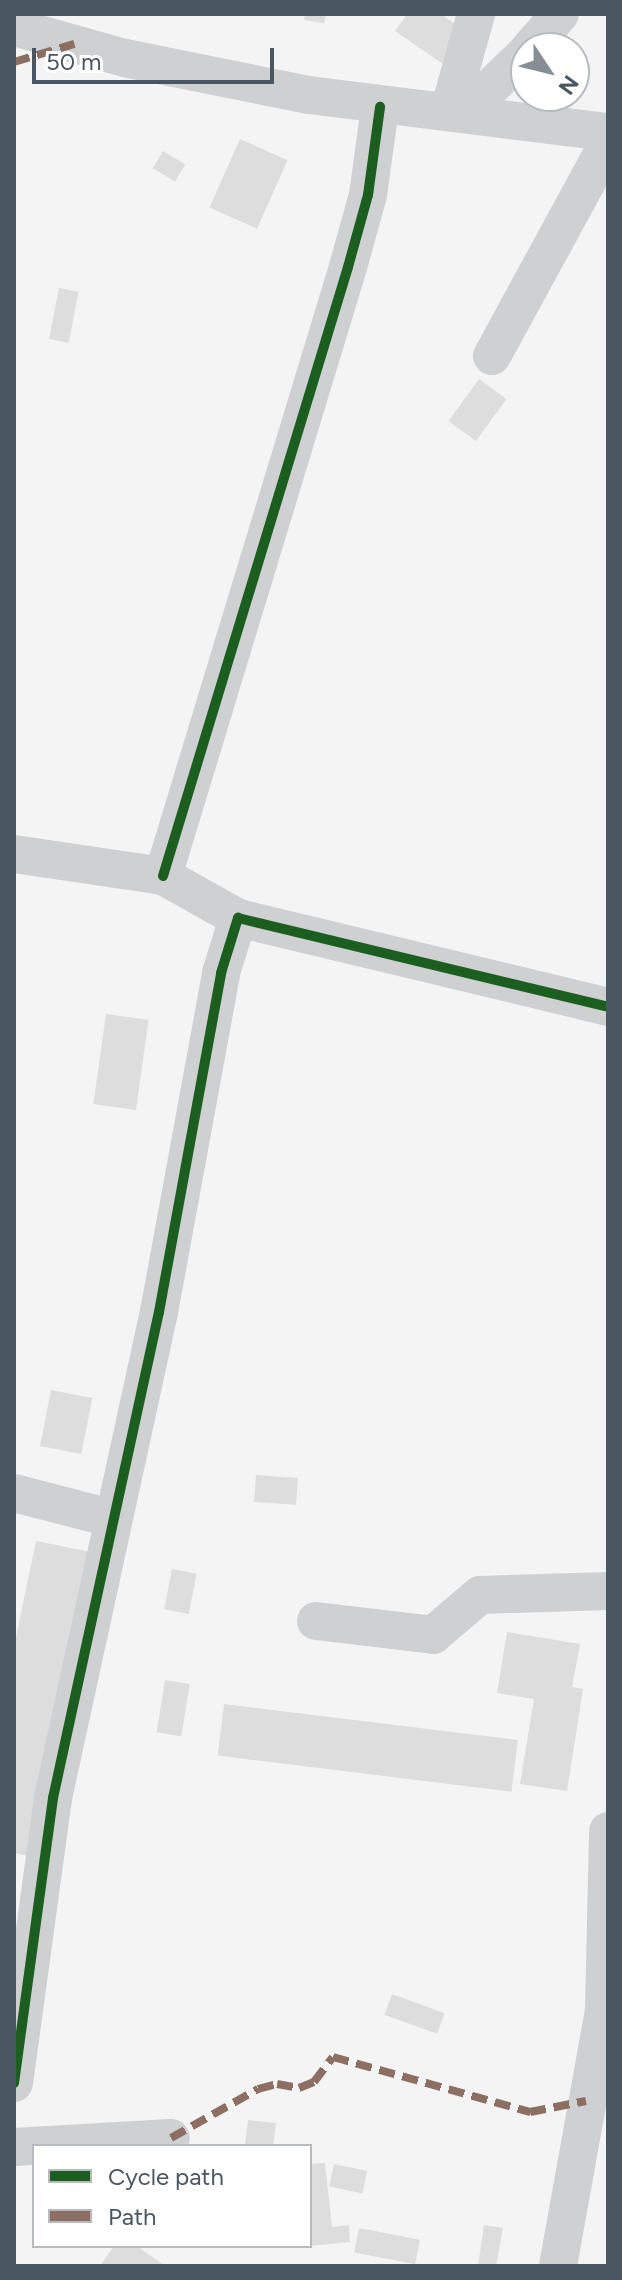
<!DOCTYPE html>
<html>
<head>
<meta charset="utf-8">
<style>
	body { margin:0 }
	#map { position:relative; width:622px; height:2280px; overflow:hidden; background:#f4f4f4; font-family:Figtree,sans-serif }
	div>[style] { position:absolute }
	.building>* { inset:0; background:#ddddde; transform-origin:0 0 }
	.minor>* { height:38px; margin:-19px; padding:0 19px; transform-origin:19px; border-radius:19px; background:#ced0d2 }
	.quiet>* { height:8px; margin-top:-4px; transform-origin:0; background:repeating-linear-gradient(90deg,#8d6e63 0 16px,transparent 0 24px) }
	.cycleway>* { height:10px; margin:-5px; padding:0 5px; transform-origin:5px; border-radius:5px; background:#1b5e20 }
	span { translate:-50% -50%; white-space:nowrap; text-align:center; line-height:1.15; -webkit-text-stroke:7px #fff; paint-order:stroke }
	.frame { position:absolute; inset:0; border:16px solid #4a5661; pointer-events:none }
	.legend { position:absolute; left:32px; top:2144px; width:280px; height:104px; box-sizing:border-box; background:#fff; border:2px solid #b7bbc0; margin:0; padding:10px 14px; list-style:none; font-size:24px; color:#4a5661 }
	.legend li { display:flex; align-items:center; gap:16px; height:40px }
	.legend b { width:40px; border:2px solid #b7bbc0 }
	.north { position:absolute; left:510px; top:32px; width:80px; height:80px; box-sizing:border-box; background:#fff; border:2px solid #b7bbc0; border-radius:50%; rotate:125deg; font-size:22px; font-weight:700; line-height:32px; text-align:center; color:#4a5661 }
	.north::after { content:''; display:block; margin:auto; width:28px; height:36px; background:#868d94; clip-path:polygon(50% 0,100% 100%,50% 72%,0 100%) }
	.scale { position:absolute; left:32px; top:48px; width:242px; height:36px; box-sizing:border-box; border:4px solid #4a5661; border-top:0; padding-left:10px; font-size:24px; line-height:28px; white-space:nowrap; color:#4a5661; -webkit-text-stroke:6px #fff; paint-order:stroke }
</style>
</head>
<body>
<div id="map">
	<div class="building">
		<div style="clip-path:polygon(305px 14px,326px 14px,324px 23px,304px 20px)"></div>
		<div style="clip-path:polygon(407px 14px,441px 14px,469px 34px,446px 66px,395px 31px)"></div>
		<div style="left:240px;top:139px;width:52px;height:75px;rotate:24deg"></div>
		<div style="left:163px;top:151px;width:26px;height:20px;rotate:31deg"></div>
		<div style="left:59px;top:288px;width:20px;height:52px;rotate:11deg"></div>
		<div style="left:479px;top:379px;width:34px;height:52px;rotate:36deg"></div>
		<div style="left:106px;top:1014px;width:43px;height:91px;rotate:8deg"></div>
		<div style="left:51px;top:1390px;width:42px;height:57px;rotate:11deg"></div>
		<div style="left:256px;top:1475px;width:42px;height:27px;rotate:4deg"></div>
		<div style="clip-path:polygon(36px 1541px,91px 1552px,28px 1856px,14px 1853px,14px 1647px)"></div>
		<div style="left:172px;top:1569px;width:25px;height:41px;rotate:11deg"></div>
		<div style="clip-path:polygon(507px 1632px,580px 1644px,572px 1687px,583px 1689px,567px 1791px,520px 1784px,534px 1699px,497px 1693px)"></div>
		<div style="left:165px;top:1680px;width:25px;height:53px;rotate:9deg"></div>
		<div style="left:224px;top:1704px;width:296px;height:52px;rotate:7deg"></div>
		<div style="left:392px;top:1994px;width:56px;height:22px;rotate:20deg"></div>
		<div style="clip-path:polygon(248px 2120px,276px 2123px,273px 2146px,245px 2146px)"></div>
		<div style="clip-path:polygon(325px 2163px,332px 2227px,349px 2225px,350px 2242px,310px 2246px,310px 2164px)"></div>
		<div style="left:334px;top:2164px;width:34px;height:23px;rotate:12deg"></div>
		<div style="clip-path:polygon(484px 2225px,503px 2228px,496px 2266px,478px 2266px)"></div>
		<div style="left:359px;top:2228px;width:62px;height:25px;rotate:11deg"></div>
		<div style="clip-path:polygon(114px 2246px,137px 2246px,165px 2266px,100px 2266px)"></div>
	</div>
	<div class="minor">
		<div style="left:14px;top:27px;width:115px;rotate:15.6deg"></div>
		<div style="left:125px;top:58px;width:188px;rotate:11.4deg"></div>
		<div style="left:309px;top:95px;width:301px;rotate:7.1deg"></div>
		<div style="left:530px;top:48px;width:45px;rotate:-48.6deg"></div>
		<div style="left:449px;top:111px;width:101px;rotate:-74.4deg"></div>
		<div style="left:465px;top:112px;width:85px;rotate:-44deg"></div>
		<div style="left:492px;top:356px;width:243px;rotate:-61.4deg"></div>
		<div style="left:14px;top:854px;width:151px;rotate:8.4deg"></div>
		<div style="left:163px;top:876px;width:86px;rotate:29.2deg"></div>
		<div style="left:163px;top:876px;width:636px;rotate:-73.1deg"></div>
		<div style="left:348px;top:267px;width:75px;rotate:-74.5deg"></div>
		<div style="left:368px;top:195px;width:89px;rotate:-82.2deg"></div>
		<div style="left:14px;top:1493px;width:100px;rotate:14.5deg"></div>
		<div style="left:316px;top:1621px;width:118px;rotate:6.8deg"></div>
		<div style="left:433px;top:1635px;width:62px;rotate:-40.4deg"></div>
		<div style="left:480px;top:1595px;width:128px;rotate:-1.8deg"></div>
		<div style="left:14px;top:2083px;width:288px;rotate:-82.2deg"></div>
		<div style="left:53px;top:1798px;width:497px;rotate:-77.7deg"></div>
		<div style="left:159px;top:1312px;width:345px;rotate:-79.6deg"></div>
		<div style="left:221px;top:973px;width:58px;rotate:-72.8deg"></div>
		<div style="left:238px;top:918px;width:381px;rotate:13.5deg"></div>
		<div style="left:14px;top:2147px;width:157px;rotate:-3.3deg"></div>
		<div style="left:558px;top:2266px;width:260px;rotate:-79.8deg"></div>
		<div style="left:604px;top:2010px;width:179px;rotate:-88.7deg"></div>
	</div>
	<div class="quiet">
		<div style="left:14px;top:62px;width:63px;rotate:-16.7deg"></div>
		<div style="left:171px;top:2138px;width:100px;rotate:-29.4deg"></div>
		<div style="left:258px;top:2089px;width:20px;rotate:-15deg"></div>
		<div style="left:277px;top:2084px;width:22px;rotate:10deg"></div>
		<div style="left:299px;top:2088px;width:16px;rotate:-22deg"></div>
		<div style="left:314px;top:2082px;width:31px;rotate:-53deg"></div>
		<div style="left:333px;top:2057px;width:205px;rotate:15.6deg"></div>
		<div style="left:530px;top:2112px;width:57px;rotate:-11.1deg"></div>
	</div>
	<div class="cycleway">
		<div style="left:163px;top:876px;width:636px;rotate:-73.1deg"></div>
		<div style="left:348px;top:267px;width:75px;rotate:-74.5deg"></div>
		<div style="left:368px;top:195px;width:89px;rotate:-82.2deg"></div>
		<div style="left:14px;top:2083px;width:288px;rotate:-82.2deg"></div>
		<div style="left:53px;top:1798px;width:497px;rotate:-77.7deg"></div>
		<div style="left:159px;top:1312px;width:345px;rotate:-79.6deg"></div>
		<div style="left:221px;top:973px;width:58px;rotate:-72.8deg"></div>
		<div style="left:238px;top:918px;width:381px;rotate:13.5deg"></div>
	</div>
	<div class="frame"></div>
	<ul class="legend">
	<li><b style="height:10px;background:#1b5e20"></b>Cycle path</li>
	<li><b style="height:10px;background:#8d6e63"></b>Path</li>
	</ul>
	<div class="north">N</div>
	<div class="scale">50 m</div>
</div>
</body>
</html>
